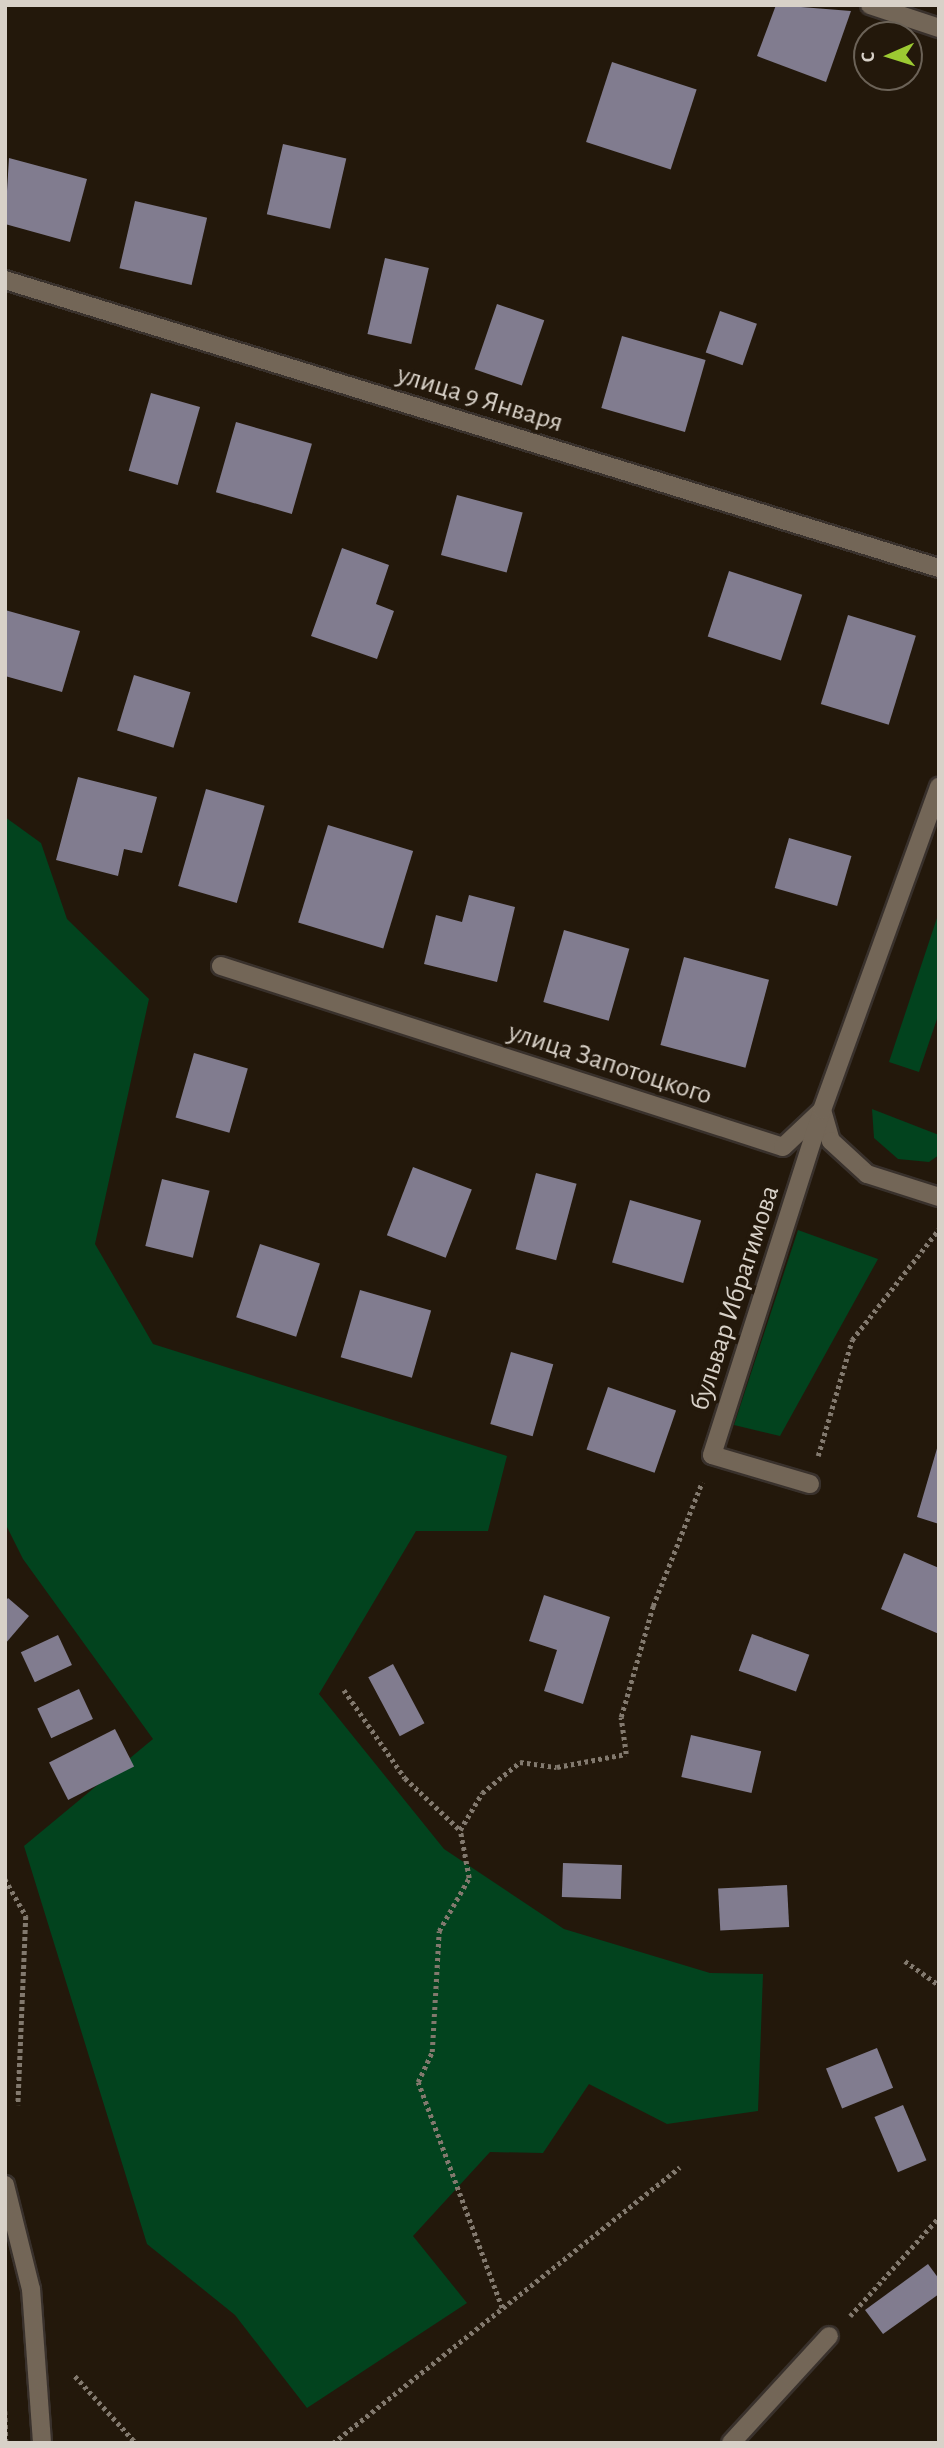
<!DOCTYPE html>
<html>
<head>
<meta charset="utf-8">
<style>
	body { margin:0 }
	#map { position:relative; width:944px; height:2448px; overflow:hidden; background:#23180b; font-family:"Alegreya Sans",sans-serif }
	div>[style] { position:absolute }
	.green>* { inset:0; background:#02431e }
	.building>* { inset:0; background:#817c8f; transform-origin:0 0 }
	.path>* { height:4.5px; margin-top:-2.25px; transform-origin:0; background:repeating-linear-gradient(90deg,#82796e 0 3.5px,transparent 0 7px) }
	.roads { filter:drop-shadow(2px 0 #39312c) drop-shadow(-2px 0 #39312c) drop-shadow(0 2px #39312c) drop-shadow(0 -2px #39312c) }
	.minor>* { height:18px; margin:-9px; padding:0 9px; transform-origin:9px; border-radius:9px; background:#736657 }
	span { translate:-50% -50%; white-space:nowrap; text-align:center; line-height:1.15; -webkit-text-stroke:7px #23180b; paint-order:stroke }
	.street-label { font-size:28px; color:#d8d1c8 }
	.frame { position:absolute; inset:0; border:7px solid #d8d1c8; pointer-events:none }
	.north { position:absolute; left:853px; top:21px; width:70px; height:70px; box-sizing:border-box; background:#23180b; border:2px solid #6b6257; border-radius:50%; rotate:267deg; font-size:19px; font-weight:700; line-height:28px; text-align:center; color:#d8d1c8 }
	.north::after { content:''; display:block; margin:auto; width:24px; height:32px; background:#9cca32; clip-path:polygon(50% 0,100% 100%,50% 72%,0 100%) }
</style>
</head>
<body>
<div id="map">
	<div class="green">
		<div style="clip-path:polygon(5px 817px,41px 843px,67px 919px,149px 999px,95px 1244px,153px 1344px,507px 1456px,488px 1531px,416px 1531px,319px 1694px,444px 1849px,564px 1929px,710px 1973px,763px 1974px,758px 2111px,667px 2124px,589px 2084px,543px 2153px,490px 2152px,413px 2236px,467px 2303px,307px 2408px,235px 2315px,147px 2244px,24px 1846px,153px 1739px,23px 1559px,5px 1523px)"></div>
		<div style="clip-path:polygon(939px 912px,939px 1013px,919px 1072px,889px 1062px)"></div>
		<div style="clip-path:polygon(872px 1109px,939px 1135px,939px 1155px,929px 1162px,898px 1159px,874px 1138px)"></div>
		<div style="clip-path:polygon(798px 1230px,878px 1259px,780px 1436px,734px 1425px)"></div>
	</div>
	<div class="building">
		<div style="clip-path:polygon(776px 5px,851px 11px,826px 82px,757px 56px)"></div>
		<div style="left:612px;top:62px;width:89px;height:84px;rotate:18deg"></div>
		<div style="left:283px;top:144px;width:65px;height:72px;rotate:13deg"></div>
		<div style="clip-path:polygon(9px 158px,87px 179px,70px 242px,5px 224px)"></div>
		<div style="left:135px;top:201px;width:74px;height:69px;rotate:13deg"></div>
		<div style="left:385px;top:258px;width:45px;height:78px;rotate:13deg"></div>
		<div style="left:497px;top:304px;width:50px;height:69px;rotate:19deg"></div>
		<div style="left:720px;top:311px;width:39px;height:44px;rotate:19deg"></div>
		<div style="left:622px;top:336px;width:87px;height:75px;rotate:16deg"></div>
		<div style="left:151px;top:393px;width:51px;height:81px;rotate:16deg"></div>
		<div style="left:236px;top:422px;width:79px;height:73px;rotate:16deg"></div>
		<div style="left:457px;top:495px;width:68px;height:62px;rotate:15deg"></div>
		<div style="clip-path:polygon(342px 548px,389px 565px,376px 604px,394px 611px,377px 659px,311px 636px)"></div>
		<div style="left:729px;top:571px;width:77px;height:69px;rotate:18deg"></div>
		<div style="clip-path:polygon(5px 610px,80px 631px,62px 692px,5px 676px)"></div>
		<div style="left:848px;top:615px;width:71px;height:93px;rotate:17deg"></div>
		<div style="left:134px;top:675px;width:59px;height:58px;rotate:17deg"></div>
		<div style="clip-path:polygon(78px 777px,157px 797px,142px 853px,124px 849px,118px 876px,56px 860px)"></div>
		<div style="left:206px;top:789px;width:61px;height:101px;rotate:16deg"></div>
		<div style="left:328px;top:825px;width:89px;height:102px;rotate:17deg"></div>
		<div style="left:789px;top:838px;width:65px;height:52px;rotate:16deg"></div>
		<div style="clip-path:polygon(469px 895px,515px 907px,497px 982px,424px 964px,436px 915px,462px 922px)"></div>
		<div style="left:564px;top:930px;width:68px;height:75px;rotate:16deg"></div>
		<div style="left:684px;top:957px;width:88px;height:91px;rotate:15deg"></div>
		<div style="left:194px;top:1053px;width:56px;height:67px;rotate:16deg"></div>
		<div style="left:413px;top:1167px;width:63px;height:73px;rotate:21deg"></div>
		<div style="left:536px;top:1173px;width:42px;height:79px;rotate:15deg"></div>
		<div style="left:162px;top:1179px;width:49px;height:69px;rotate:14deg"></div>
		<div style="left:630px;top:1200px;width:74px;height:65px;rotate:16deg"></div>
		<div style="left:260px;top:1244px;width:63px;height:77px;rotate:18deg"></div>
		<div style="left:360px;top:1290px;width:74px;height:70px;rotate:16deg"></div>
		<div style="left:511px;top:1352px;width:44px;height:75px;rotate:16deg"></div>
		<div style="left:608px;top:1387px;width:72px;height:66px;rotate:19deg"></div>
		<div style="clip-path:polygon(938px 1445px,939px 1445px,939px 1524px,917px 1517px)"></div>
		<div style="clip-path:polygon(904px 1553px,939px 1568px,939px 1634px,881px 1609px)"></div>
		<div style="clip-path:polygon(544px 1595px,610px 1617px,583px 1704px,544px 1691px,557px 1650px,529px 1641px)"></div>
		<div style="clip-path:polygon(8px 1598px,29px 1616px,5px 1644px,5px 1602px)"></div>
		<div style="left:752px;top:1634px;width:61px;height:39px;rotate:20deg"></div>
		<div style="left:58px;top:1635px;width:33px;height:41px;rotate:65deg"></div>
		<div style="left:393px;top:1664px;width:67px;height:28px;rotate:62deg"></div>
		<div style="left:79px;top:1689px;width:33px;height:46px;rotate:65deg"></div>
		<div style="left:115px;top:1729px;width:42px;height:74px;rotate:63deg"></div>
		<div style="left:691px;top:1735px;width:72px;height:43px;rotate:13deg"></div>
		<div style="left:563px;top:1863px;width:59px;height:34px;rotate:2deg"></div>
		<div style="left:787px;top:1885px;width:42px;height:69px;rotate:87deg"></div>
		<div style="left:877px;top:2048px;width:43px;height:55px;rotate:68deg"></div>
		<div style="left:903px;top:2105px;width:60px;height:31px;rotate:67deg"></div>
		<div style="clip-path:polygon(928px 2264px,939px 2279px,939px 2294px,883px 2334px,865px 2310px)"></div>
	</div>
	<div class="path">
		<div style="left:818px;top:1456px;width:121px;rotate:-73.7deg"></div>
		<div style="left:852px;top:1340px;width:141px;rotate:-51.9deg"></div>
		<div style="left:344px;top:1690px;width:107px;rotate:55.3deg"></div>
		<div style="left:405px;top:1778px;width:76px;rotate:43.4deg"></div>
		<div style="left:5px;top:1879px;width:43px;rotate:60.4deg"></div>
		<div style="left:26px;top:1916px;width:189px;rotate:92.4deg"></div>
		<div style="left:905px;top:1961px;width:42px;rotate:35.2deg"></div>
		<div style="left:502px;top:2308px;width:241px;rotate:-110.4deg"></div>
		<div style="left:418px;top:2082px;width:33px;rotate:-65deg"></div>
		<div style="left:432px;top:2052px;width:121px;rotate:-86.7deg"></div>
		<div style="left:439px;top:1931px;width:61px;rotate:-60.5deg"></div>
		<div style="left:469px;top:1878px;width:49px;rotate:-100.6deg"></div>
		<div style="left:460px;top:1830px;width:43px;rotate:-59.3deg"></div>
		<div style="left:482px;top:1793px;width:49px;rotate:-39.2deg"></div>
		<div style="left:520px;top:1762px;width:37px;rotate:8deg"></div>
		<div style="left:557px;top:1767px;width:70px;rotate:-10.7deg"></div>
		<div style="left:626px;top:1754px;width:37px;rotate:-98deg"></div>
		<div style="left:621px;top:1717px;width:116px;rotate:-73.9deg"></div>
		<div style="left:653px;top:1606px;width:133px;rotate:-68.4deg"></div>
		<div style="left:850px;top:2316px;width:133px;rotate:-48deg"></div>
		<div style="left:75px;top:2376px;width:91px;rotate:47.7deg"></div>
		<div style="left:5px;top:2411px;width:32px;rotate:88deg"></div>
		<div style="left:333px;top:2443px;width:443px;rotate:-38.5deg"></div>
	</div>
	<div class="roads">
		<div class="minor">
			<div style="left:870px;top:5px;width:73px;rotate:18.4deg"></div>
			<div style="left:5px;top:280px;width:977px;rotate:17.14deg"></div>
			<div style="left:221px;top:966px;width:590px;rotate:17.85deg"></div>
			<div style="left:783px;top:1147px;width:51px;rotate:-43.4deg"></div>
			<div style="left:822px;top:1110px;width:32px;rotate:74deg"></div>
			<div style="left:831px;top:1141px;width:49px;rotate:42.5deg"></div>
			<div style="left:867px;top:1174px;width:76px;rotate:17.7deg"></div>
			<div style="left:810px;top:1484px;width:102px;rotate:-163.5deg"></div>
			<div style="left:712px;top:1455px;width:362px;rotate:-72.3deg"></div>
			<div style="left:822px;top:1110px;width:344px;rotate:-70.1deg"></div>
			<div style="left:5px;top:2185px;width:107px;rotate:76deg"></div>
			<div style="left:31px;top:2289px;width:154px;rotate:85.9deg"></div>
			<div style="left:731px;top:2443px;width:145px;rotate:-47.5deg"></div>
		</div>
	</div>
	<div class="street-label">
		<span style="left:480px;top:399px;rotate:17deg">улица 9 Января</span>
		<span style="left:610px;top:1064px;rotate:18deg">улица Запотоцкого</span>
		<span style="left:735px;top:1298px;rotate:-72deg">бульвар Ибрагимова</span>
	</div>
	<div class="frame"></div>
	<div class="north">С</div>
</div>
</body>
</html>
